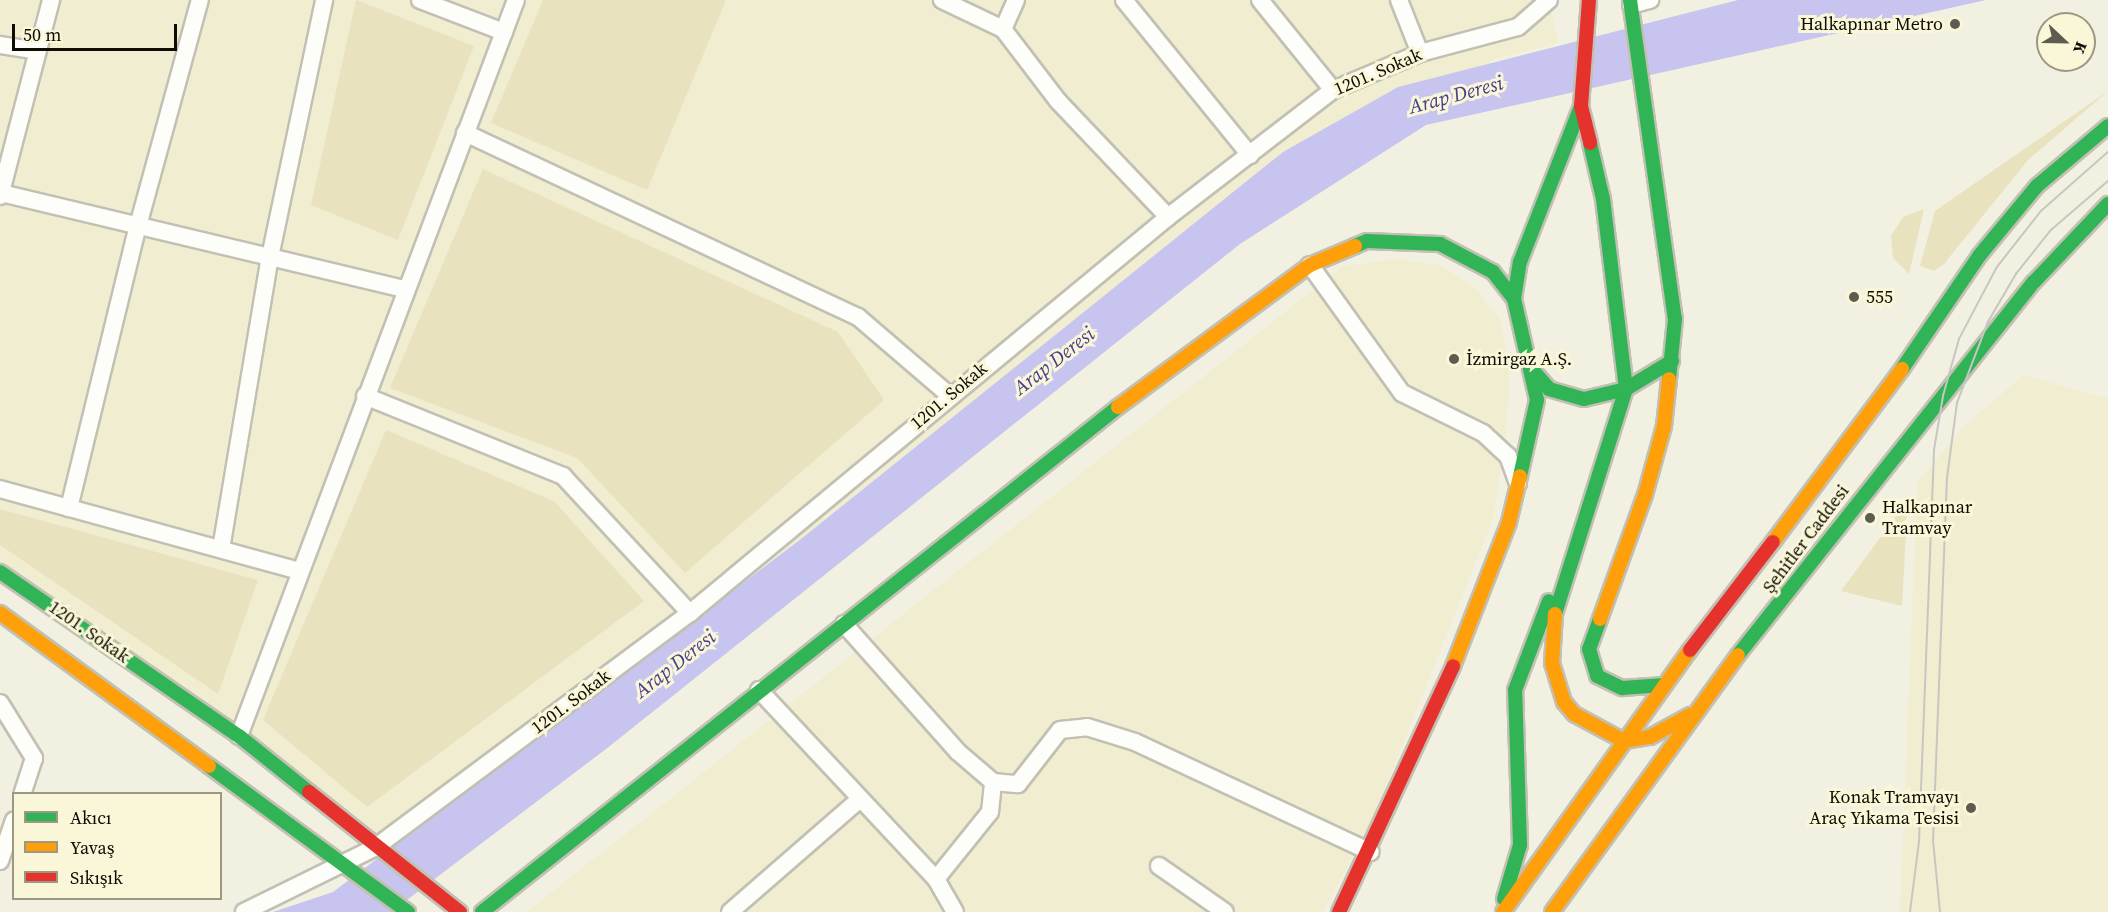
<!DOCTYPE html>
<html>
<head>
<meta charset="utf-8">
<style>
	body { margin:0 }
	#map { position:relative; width:2108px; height:912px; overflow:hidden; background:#f2f0e0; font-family:"Source Serif 4",serif }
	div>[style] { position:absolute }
	.built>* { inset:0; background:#f1edd1 }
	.green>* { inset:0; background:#e8e2be }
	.water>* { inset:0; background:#c7c5ef }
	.roads { filter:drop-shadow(2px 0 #c2c0b3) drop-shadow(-2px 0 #c2c0b3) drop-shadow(0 2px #c2c0b3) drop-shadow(0 -2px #c2c0b3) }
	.street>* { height:16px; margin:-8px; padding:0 8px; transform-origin:8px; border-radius:8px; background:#fdfdfa }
	.fast>* { height:14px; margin:-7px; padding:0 7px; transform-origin:7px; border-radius:7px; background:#30b455 }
	.slow>* { height:14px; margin:-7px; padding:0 7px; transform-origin:7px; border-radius:7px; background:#ff9f0a }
	.jam>* { height:14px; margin:-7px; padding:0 7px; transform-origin:7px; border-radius:7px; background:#e5322d }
	.tram>* { height:1.5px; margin:-0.75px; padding:0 0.75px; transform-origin:0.75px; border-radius:0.75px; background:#c7c6c1 }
	.dots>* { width:16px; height:16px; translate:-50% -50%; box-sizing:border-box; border:3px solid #faf6d8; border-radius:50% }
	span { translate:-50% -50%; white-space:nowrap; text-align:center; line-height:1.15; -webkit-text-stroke:6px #faf6d8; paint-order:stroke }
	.poi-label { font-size:18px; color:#0e0c04 }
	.right { translate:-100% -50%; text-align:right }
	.left { translate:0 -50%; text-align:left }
	.street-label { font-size:18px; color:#0e0c04 }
	.water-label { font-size:20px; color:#463d8b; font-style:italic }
	.legend { position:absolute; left:12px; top:792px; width:210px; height:108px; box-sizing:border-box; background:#faf6d8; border:2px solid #9c9883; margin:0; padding:8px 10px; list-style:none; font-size:18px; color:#0e0c04 }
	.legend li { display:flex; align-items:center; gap:12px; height:30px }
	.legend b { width:30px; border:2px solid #9c9883 }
	.north { position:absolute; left:2036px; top:12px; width:60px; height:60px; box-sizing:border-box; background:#faf6d8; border:2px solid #9c9883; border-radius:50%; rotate:112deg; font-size:16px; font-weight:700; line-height:24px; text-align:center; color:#0e0c04 }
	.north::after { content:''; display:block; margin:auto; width:21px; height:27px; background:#5e5c51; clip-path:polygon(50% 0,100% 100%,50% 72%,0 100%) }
	.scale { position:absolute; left:12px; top:24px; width:165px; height:27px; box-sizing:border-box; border:3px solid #0e0c04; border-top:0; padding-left:8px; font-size:18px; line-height:21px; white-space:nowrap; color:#0e0c04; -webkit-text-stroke:4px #faf6d8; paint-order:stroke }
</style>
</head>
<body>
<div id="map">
	<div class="built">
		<div style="clip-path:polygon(0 0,1549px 0,1558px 43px,1498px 58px,1283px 152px,801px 539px,392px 847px,0 568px)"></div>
		<div style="clip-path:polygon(1393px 259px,1439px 265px,1476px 288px,1502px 323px,1510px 379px,1505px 440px,1493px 519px,1374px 816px,1323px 912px,527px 912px,1342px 267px)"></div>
		<div style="clip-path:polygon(2024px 375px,2108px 399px,2108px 912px,1900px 912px,1917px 483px,1965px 425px)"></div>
	</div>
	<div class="green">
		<div style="clip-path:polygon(356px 0,474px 46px,398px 240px,311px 205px)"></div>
		<div style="clip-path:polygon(543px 0,726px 0,647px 190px,491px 123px)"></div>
		<div style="clip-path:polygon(2108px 91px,2028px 160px,1944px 264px,1934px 271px,1920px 266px,1935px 211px)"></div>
		<div style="clip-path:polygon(483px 169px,838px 332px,884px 400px,685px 573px,577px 458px,390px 388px)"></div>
		<div style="clip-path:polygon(1924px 209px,1909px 274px,1893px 258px,1891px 236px,1903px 217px)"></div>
		<div style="clip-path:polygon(386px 430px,554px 501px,644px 601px,367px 807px,263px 720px)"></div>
		<div style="clip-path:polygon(0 509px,258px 580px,218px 694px,0 545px)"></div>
		<div style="clip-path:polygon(1899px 512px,1907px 514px,1902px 606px,1841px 591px)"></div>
	</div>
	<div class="water">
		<div style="clip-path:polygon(1738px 0,1986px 0,1426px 125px,1240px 244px,606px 749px,391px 912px,273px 912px,333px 892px,801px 539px,1283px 152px,1398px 87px)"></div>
	</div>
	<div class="roads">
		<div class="street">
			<div style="left:420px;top:0;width:90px;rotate:20.9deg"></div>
			<div style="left:942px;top:0;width:68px;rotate:25.4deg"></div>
			<div style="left:1016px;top:0;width:32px;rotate:114deg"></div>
			<div style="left:1003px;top:29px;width:91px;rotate:52.6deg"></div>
			<div style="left:1058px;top:101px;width:160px;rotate:46.5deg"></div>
			<div style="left:1124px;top:0;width:200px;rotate:50.9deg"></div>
			<div style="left:1260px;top:0;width:116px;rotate:51deg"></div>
			<div style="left:1399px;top:0;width:57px;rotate:68.4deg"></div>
			<div style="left:1631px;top:5px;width:20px;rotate:-15deg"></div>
			<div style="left:0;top:45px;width:38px;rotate:9deg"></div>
			<div style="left:465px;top:133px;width:434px;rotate:25.1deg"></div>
			<div style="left:858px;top:317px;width:120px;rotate:40.6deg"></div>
			<div style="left:1px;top:193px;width:415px;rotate:13.4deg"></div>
			<div style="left:0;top:196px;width:203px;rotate:-75.4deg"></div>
			<div style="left:1310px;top:265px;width:158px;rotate:54.3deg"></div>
			<div style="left:1402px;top:393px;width:90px;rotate:26.3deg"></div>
			<div style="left:1483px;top:433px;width:34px;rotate:43deg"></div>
			<div style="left:1508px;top:456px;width:29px;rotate:70deg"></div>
			<div style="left:365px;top:396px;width:214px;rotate:22deg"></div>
			<div style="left:563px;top:476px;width:187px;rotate:47.2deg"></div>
			<div style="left:0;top:489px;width:311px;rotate:15.3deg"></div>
			<div style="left:69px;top:508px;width:290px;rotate:-76.3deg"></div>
			<div style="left:138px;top:226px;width:234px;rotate:-74.7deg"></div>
			<div style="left:221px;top:549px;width:296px;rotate:-80.5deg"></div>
			<div style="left:270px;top:257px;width:263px;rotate:-78.1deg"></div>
			<div style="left:844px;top:624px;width:171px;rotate:48.3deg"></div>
			<div style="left:958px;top:752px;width:46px;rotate:40.6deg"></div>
			<div style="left:759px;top:690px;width:259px;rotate:46.9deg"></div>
			<div style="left:936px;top:879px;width:38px;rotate:60deg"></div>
			<div style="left:0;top:703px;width:65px;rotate:58.3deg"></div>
			<div style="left:34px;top:758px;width:38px;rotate:108deg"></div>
			<div style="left:239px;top:736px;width:786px;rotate:-69.38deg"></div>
			<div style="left:0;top:861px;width:43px;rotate:-71.1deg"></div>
			<div style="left:1159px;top:866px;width:80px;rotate:34.9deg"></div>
			<div style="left:936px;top:879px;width:86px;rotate:-51.1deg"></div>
			<div style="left:990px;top:812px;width:30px;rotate:-84deg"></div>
			<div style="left:993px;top:782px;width:25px;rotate:5deg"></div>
			<div style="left:1018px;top:784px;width:68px;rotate:-52.1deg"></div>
			<div style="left:1060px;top:730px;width:27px;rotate:-6deg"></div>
			<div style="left:1087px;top:727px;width:50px;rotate:17.4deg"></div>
			<div style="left:1135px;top:742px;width:260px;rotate:25deg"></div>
			<div style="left:244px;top:912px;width:147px;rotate:-26.2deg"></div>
			<div style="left:376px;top:847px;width:392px;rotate:-36.7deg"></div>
			<div style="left:690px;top:613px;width:621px;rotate:-39.64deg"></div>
			<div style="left:1168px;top:217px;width:208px;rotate:-37.6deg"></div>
			<div style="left:1333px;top:90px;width:95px;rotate:-23deg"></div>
			<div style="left:1420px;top:53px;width:101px;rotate:-14.9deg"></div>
			<div style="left:1518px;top:27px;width:41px;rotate:-41.1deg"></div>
			<div style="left:730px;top:912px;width:172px;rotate:-41deg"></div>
		</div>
		<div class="fast">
			<div style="left:1630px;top:0;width:322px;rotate:82deg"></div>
			<div style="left:1675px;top:319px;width:60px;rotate:95.7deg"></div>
			<div style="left:1355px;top:246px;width:13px;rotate:-23deg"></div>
			<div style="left:1367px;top:241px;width:73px;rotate:2.4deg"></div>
			<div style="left:1440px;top:244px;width:60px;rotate:27.8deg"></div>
			<div style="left:1493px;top:272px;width:34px;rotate:52deg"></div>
			<div style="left:1531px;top:368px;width:28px;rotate:49deg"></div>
			<div style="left:1549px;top:389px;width:36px;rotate:16deg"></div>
			<div style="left:1584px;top:399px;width:43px;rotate:-13.4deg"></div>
			<div style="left:1626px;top:389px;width:54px;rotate:-31.3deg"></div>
			<div style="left:1902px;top:369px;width:137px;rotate:-55.7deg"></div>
			<div style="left:1979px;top:256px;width:91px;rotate:-50.4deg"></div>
			<div style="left:2037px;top:186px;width:93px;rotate:-40.2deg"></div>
			<div style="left:1520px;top:476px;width:78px;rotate:-77.4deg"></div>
			<div style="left:1537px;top:400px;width:104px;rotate:-102.8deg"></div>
			<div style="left:1514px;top:299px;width:37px;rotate:-81deg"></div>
			<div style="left:1520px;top:262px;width:168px;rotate:-68.6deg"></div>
			<div style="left:0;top:572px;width:290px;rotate:34.5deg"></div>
			<div style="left:239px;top:736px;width:90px;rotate:38.7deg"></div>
			<div style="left:1555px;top:614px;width:236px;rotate:-72.5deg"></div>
			<div style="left:1626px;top:389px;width:191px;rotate:-96.9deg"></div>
			<div style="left:1603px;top:199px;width:57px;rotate:-103.1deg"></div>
			<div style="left:1600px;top:619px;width:32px;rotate:110deg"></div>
			<div style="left:1589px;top:649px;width:28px;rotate:73deg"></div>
			<div style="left:1597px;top:676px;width:28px;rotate:26deg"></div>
			<div style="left:1622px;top:688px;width:42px;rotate:-4.1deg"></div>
			<div style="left:1738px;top:655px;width:476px;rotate:-51.6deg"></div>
			<div style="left:2034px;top:282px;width:108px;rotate:-46.5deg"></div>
			<div style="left:209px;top:766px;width:247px;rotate:36.3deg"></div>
			<div style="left:1504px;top:899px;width:56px;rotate:-73.5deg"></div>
			<div style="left:1520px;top:845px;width:155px;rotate:-91.8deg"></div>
			<div style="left:1515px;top:690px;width:95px;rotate:-69.1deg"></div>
			<div style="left:482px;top:912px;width:812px;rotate:-38.45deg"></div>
		</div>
		<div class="slow">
			<div style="left:1118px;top:407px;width:239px;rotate:-36.5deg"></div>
			<div style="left:1310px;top:265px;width:49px;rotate:-22.9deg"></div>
			<div style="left:1773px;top:542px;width:216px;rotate:-53.3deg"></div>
			<div style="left:0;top:613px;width:259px;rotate:36.2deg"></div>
			<div style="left:1555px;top:614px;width:49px;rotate:93.5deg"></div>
			<div style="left:1552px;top:663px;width:41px;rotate:72.9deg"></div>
			<div style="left:1564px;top:702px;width:16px;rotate:50deg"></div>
			<div style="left:1574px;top:714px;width:57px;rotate:28.4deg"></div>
			<div style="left:1624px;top:741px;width:26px;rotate:-9deg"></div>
			<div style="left:1650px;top:737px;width:46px;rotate:-28.8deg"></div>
			<div style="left:1600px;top:619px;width:132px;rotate:-70.1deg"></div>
			<div style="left:1645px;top:495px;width:72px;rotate:-74.6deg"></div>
			<div style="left:1664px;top:426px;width:47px;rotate:-83.9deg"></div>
			<div style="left:1453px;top:666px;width:155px;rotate:-68.7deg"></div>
			<div style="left:1509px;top:522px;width:47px;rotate:-76.6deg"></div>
			<div style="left:1503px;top:912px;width:322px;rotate:-54.5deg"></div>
			<div style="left:1552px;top:912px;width:317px;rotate:-54.1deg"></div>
		</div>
		<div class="jam">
			<div style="left:1589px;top:0;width:106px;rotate:94.3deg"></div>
			<div style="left:1581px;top:106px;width:38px;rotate:76deg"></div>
			<div style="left:1690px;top:650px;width:136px;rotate:-52.5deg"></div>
			<div style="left:309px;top:792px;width:193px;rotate:38.5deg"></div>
			<div style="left:1339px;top:912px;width:271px;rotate:-65.1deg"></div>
		</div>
	</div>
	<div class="tram">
		<div style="left:1910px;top:912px;width:71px;rotate:-82.7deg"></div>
		<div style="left:1919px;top:842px;width:392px;rotate:-87.8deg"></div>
		<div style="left:1934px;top:450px;width:55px;rotate:-80.5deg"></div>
		<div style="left:1943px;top:396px;width:59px;rotate:-74.3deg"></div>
		<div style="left:1959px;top:339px;width:81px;rotate:-62.2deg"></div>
		<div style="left:1997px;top:267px;width:71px;rotate:-51.8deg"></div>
		<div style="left:2041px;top:211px;width:89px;rotate:-41.4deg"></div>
		<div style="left:1940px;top:912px;width:71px;rotate:-95.6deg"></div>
		<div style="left:1933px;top:841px;width:363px;rotate:-87.8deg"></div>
		<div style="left:1947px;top:478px;width:76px;rotate:-82.4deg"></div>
		<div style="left:1957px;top:403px;width:87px;rotate:-69.1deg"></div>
		<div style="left:1988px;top:322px;width:56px;rotate:-59.7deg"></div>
		<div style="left:2016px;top:274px;width:56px;rotate:-51.5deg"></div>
		<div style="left:2051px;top:230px;width:75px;rotate:-40.7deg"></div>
	</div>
	<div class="dots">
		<div style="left:1955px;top:24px;background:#5e5c51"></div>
		<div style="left:1854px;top:297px;background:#5e5c51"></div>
		<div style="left:1454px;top:359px;background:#5e5c51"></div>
		<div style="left:1870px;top:518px;background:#5e5c51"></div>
		<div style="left:1971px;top:808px;background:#5e5c51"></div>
	</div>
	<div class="poi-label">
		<span class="right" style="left:1943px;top:24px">Halkapınar Metro</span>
		<span class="left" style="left:1866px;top:297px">555</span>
		<span class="left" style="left:1466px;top:359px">İzmirgaz A.Ş.</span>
		<span class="left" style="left:1882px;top:518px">Halkapınar<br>Tramvay</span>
		<span class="right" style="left:1959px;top:808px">Konak Tramvayı<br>Araç Yıkama Tesisi</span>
	</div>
	<div class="street-label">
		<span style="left:1378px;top:72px;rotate:-23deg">1201. Sokak</span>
		<span style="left:949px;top:396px;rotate:-40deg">1201. Sokak</span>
		<span style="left:1806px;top:539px;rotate:-53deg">Şehitler Caddesi</span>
		<span style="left:89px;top:632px;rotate:35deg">1201. Sokak</span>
		<span style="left:571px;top:702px;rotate:-37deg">1201. Sokak</span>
	</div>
	<div class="water-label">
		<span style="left:1456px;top:95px;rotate:-15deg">Arap Deresi</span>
		<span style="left:1054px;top:361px;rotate:-38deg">Arap Deresi</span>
		<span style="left:675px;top:664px;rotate:-38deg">Arap Deresi</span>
	</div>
	<ul class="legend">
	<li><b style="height:8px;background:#30b455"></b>Akıcı</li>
	<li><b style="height:8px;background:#ff9f0a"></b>Yavaş</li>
	<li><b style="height:8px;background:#e5322d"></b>Sıkışık</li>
	</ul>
	<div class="north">K</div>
	<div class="scale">50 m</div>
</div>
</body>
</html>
